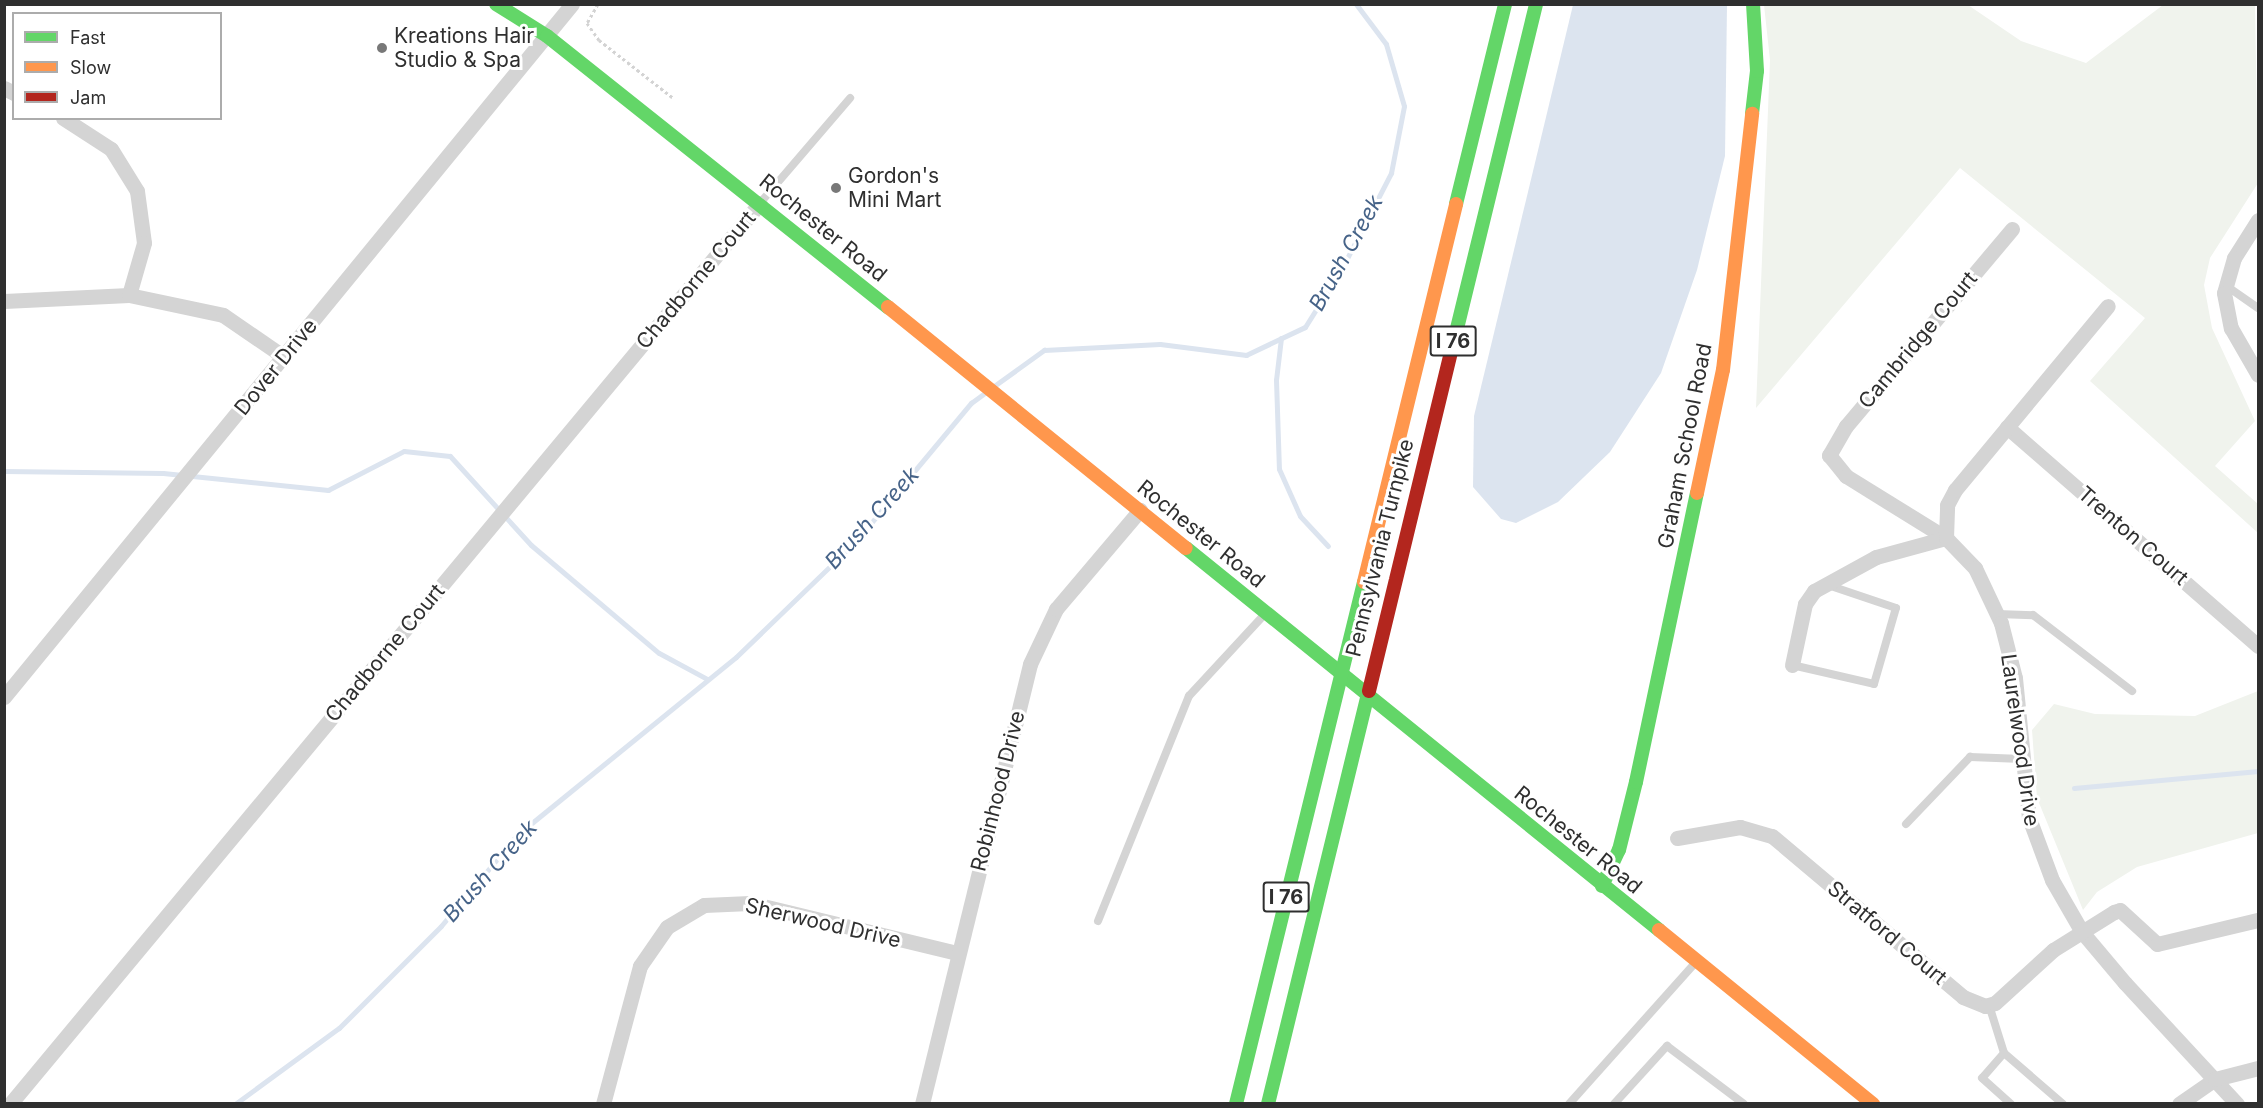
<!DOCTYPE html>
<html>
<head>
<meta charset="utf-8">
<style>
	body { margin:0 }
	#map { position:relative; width:2263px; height:1108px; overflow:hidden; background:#fff; font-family:Inter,sans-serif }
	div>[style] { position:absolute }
	.green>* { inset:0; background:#f0f3ed }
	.water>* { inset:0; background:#dce4ef }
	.stream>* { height:5px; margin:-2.5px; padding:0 2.5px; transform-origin:2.5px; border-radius:2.5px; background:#dce4ef }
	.path>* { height:3px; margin-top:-1.5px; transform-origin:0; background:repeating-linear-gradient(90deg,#d3d3d3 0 3px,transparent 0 6px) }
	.lane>* { height:8px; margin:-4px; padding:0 4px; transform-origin:4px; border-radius:4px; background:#d4d4d4 }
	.street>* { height:15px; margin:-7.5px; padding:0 7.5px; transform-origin:7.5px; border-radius:7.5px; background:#d4d4d4 }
	.fast>* { height:14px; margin:-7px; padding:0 7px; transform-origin:7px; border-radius:7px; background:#63d668 }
	.slow>* { height:14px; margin:-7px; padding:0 7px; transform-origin:7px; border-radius:7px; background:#ff974d }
	.jam>* { height:14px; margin:-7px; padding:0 7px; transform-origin:7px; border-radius:7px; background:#b3261e }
	.dots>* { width:16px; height:16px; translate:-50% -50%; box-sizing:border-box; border:3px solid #fff; border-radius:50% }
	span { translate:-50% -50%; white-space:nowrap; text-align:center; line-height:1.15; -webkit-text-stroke:6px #fff; paint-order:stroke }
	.shield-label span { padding:2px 4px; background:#fff; border:2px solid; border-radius:4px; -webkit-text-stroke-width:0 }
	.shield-label { font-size:20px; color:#2f2f2f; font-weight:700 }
	.poi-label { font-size:21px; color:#2f2f2f }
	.left { translate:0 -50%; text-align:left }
	.street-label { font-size:21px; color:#2f2f2f }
	.water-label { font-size:22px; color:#466388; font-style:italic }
	.frame { position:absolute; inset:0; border:6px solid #2f2f2f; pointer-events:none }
	.legend { position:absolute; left:12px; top:12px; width:210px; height:108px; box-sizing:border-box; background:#fff; border:2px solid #acacac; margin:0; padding:8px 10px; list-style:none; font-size:18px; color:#2f2f2f }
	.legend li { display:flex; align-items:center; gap:12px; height:30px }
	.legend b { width:30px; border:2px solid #acacac }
</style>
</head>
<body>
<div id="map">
	<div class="green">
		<div style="clip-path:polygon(1764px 5px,1968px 5px,2021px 41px,2086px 63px,2163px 5px,2255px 5px,2258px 183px,2210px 258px,2204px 285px,2212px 328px,2255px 421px,2215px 466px,2258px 504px,2258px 533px,2090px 381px,2145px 318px,1960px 168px,1756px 408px,1770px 60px)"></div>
		<div style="clip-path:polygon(2258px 691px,2258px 833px,2137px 867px,2097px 892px,2083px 910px,2037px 798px,2032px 730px,2054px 704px,2095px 714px,2195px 716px)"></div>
	</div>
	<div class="water">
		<div style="clip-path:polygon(1573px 5px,1727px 5px,1725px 156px,1697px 270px,1661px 373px,1610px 452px,1558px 502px,1516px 523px,1501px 519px,1473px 487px,1474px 416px)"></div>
	</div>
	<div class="stream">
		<div style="left:1281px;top:338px;width:42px;rotate:96.8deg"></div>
		<div style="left:1276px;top:380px;width:89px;rotate:88.1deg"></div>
		<div style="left:1279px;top:469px;width:51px;rotate:65.9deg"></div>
		<div style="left:1300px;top:516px;width:41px;rotate:47deg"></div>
		<div style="left:994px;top:386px;width:62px;rotate:-35.8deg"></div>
		<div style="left:1044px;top:350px;width:116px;rotate:-3deg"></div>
		<div style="left:1160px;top:344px;width:87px;rotate:7.3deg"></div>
		<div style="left:1246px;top:355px;width:65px;rotate:-25.4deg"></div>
		<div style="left:1305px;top:327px;width:70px;rotate:-57.9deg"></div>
		<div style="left:1342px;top:268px;width:107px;rotate:-62.7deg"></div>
		<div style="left:1391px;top:173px;width:68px;rotate:-79deg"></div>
		<div style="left:1404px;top:106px;width:65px;rotate:-106.2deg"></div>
		<div style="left:1386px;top:44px;width:50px;rotate:-126.9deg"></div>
		<div style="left:4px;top:471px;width:159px;rotate:0.7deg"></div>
		<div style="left:163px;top:473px;width:166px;rotate:5.9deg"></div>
		<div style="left:328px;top:490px;width:85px;rotate:-27.2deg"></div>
		<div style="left:404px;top:451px;width:46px;rotate:6.2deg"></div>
		<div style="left:450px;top:456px;width:120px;rotate:47.7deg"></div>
		<div style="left:531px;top:545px;width:167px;rotate:40.2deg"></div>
		<div style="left:659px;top:653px;width:55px;rotate:28.4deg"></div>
		<div style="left:2074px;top:788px;width:185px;rotate:-5.3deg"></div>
		<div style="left:235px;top:1104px;width:129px;rotate:-36.2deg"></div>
		<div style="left:339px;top:1028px;width:144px;rotate:-45deg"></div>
		<div style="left:441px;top:926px;width:119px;rotate:-50.1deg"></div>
		<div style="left:517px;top:835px;width:282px;rotate:-39.1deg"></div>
		<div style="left:736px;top:657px;width:167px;rotate:-44deg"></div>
		<div style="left:856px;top:541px;width:180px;rotate:-50.2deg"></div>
		<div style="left:971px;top:403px;width:19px;rotate:-36deg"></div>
	</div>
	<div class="path">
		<div style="left:598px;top:4px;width:22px;rotate:120deg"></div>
		<div style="left:587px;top:23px;width:21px;rotate:55deg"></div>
		<div style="left:599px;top:40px;width:93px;rotate:38deg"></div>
	</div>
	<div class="lane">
		<div style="left:761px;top:202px;width:137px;rotate:-49.4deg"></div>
		<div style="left:2225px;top:285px;width:40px;rotate:34.9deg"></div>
		<div style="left:1997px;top:614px;width:36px;rotate:2deg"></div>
		<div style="left:2033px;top:615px;width:125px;rotate:37.5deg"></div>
		<div style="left:1792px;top:665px;width:84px;rotate:13deg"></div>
		<div style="left:1874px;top:684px;width:79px;rotate:-73.9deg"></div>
		<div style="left:1896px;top:608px;width:72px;rotate:-161.3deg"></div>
		<div style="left:1906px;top:824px;width:93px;rotate:-46.3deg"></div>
		<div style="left:1970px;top:757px;width:52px;rotate:2.2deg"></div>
		<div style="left:1098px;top:921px;width:243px;rotate:-68deg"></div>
		<div style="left:1189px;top:696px;width:110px;rotate:-47.2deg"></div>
		<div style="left:1989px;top:1005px;width:50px;rotate:72.6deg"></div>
		<div style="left:2004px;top:1053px;width:78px;rotate:40.8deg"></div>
		<div style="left:2004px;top:1053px;width:33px;rotate:131deg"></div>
		<div style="left:1982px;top:1078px;width:39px;rotate:42deg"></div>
		<div style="left:1569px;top:1104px;width:189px;rotate:-48.2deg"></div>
		<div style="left:1614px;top:1104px;width:79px;rotate:-47.6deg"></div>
		<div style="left:1667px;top:1046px;width:96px;rotate:37deg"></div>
	</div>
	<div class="street">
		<div style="left:4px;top:88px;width:11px;rotate:27deg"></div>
		<div style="left:63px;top:118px;width:57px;rotate:32.9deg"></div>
		<div style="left:111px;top:149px;width:49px;rotate:58.2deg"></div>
		<div style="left:137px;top:191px;width:52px;rotate:82.3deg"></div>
		<div style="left:144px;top:243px;width:54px;rotate:106.1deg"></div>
		<div style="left:2258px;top:220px;width:45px;rotate:122.3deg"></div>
		<div style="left:2234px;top:258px;width:36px;rotate:106deg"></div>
		<div style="left:2224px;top:293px;width:36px;rotate:79deg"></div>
		<div style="left:2231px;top:328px;width:54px;rotate:60.1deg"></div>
		<div style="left:2012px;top:229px;width:258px;rotate:130.1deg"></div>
		<div style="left:1846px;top:426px;width:34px;rotate:120deg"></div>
		<div style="left:1829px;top:455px;width:27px;rotate:51deg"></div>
		<div style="left:1846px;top:476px;width:118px;rotate:31.8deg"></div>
		<div style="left:1946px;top:538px;width:42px;rotate:46deg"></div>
		<div style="left:1975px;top:568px;width:61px;rotate:64.7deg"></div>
		<div style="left:2001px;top:623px;width:57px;rotate:75.7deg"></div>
		<div style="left:2015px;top:678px;width:141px;rotate:84.3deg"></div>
		<div style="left:2029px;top:818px;width:66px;rotate:69.6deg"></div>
		<div style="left:2052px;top:880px;width:60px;rotate:60deg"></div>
		<div style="left:2082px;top:932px;width:67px;rotate:49.9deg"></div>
		<div style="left:2125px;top:983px;width:165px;rotate:47.2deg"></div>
		<div style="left:4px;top:301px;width:125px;rotate:-2.7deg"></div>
		<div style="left:129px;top:295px;width:96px;rotate:12deg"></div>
		<div style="left:223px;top:315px;width:74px;rotate:34.5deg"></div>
		<div style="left:2007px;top:427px;width:333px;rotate:41.1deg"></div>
		<div style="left:1792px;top:665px;width:62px;rotate:-78deg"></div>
		<div style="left:1805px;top:604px;width:16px;rotate:-55deg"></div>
		<div style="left:1814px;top:591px;width:71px;rotate:-28.7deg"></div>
		<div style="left:1876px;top:557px;width:73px;rotate:-15.2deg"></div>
		<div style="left:1946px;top:538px;width:33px;rotate:-88deg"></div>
		<div style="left:1947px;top:505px;width:17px;rotate:-62deg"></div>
		<div style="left:1955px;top:490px;width:239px;rotate:-50.3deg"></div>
		<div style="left:4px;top:697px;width:896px;rotate:-50.66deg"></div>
		<div style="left:1677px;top:838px;width:64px;rotate:-9.9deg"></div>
		<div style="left:1740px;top:827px;width:33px;rotate:16deg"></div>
		<div style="left:1772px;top:836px;width:250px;rotate:40.1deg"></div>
		<div style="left:1963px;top:997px;width:24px;rotate:22deg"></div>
		<div style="left:1985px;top:1006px;width:10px;rotate:-17deg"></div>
		<div style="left:1995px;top:1003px;width:79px;rotate:-42.4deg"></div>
		<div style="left:2053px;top:950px;width:72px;rotate:-31.9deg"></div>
		<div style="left:2114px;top:912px;width:6px;rotate:-18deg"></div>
		<div style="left:2120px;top:910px;width:50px;rotate:42.6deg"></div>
		<div style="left:2157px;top:944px;width:104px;rotate:-13.4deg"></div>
		<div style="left:10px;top:1104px;width:1172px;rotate:-50.23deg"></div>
		<div style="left:603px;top:1104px;width:143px;rotate:-75deg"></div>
		<div style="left:640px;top:966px;width:47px;rotate:-55.3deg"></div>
		<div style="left:667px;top:927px;width:43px;rotate:-30.7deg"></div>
		<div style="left:704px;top:905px;width:46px;rotate:-2.5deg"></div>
		<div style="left:750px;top:903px;width:213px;rotate:13.6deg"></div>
		<div style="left:922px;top:1104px;width:453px;rotate:-76.2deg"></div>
		<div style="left:1030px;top:664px;width:61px;rotate:-64.7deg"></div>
		<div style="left:1056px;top:609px;width:130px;rotate:-49.7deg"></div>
		<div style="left:2179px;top:1104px;width:44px;rotate:-34.8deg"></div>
		<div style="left:2215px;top:1079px;width:44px;rotate:-14.3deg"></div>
	</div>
	<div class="fast">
		<div style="left:496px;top:4px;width:60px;rotate:32.1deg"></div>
		<div style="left:547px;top:36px;width:436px;rotate:38.5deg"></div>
		<div style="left:1752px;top:114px;width:43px;rotate:-83.4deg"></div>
		<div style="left:1757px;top:71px;width:67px;rotate:-93.4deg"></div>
		<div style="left:1456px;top:204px;width:206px;rotate:-76.2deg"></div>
		<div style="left:1452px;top:349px;width:355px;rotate:-76.3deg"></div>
		<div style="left:1186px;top:548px;width:608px;rotate:38.92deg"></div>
		<div style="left:1602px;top:886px;width:40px;rotate:-65deg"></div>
		<div style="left:1619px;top:850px;width:70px;rotate:-76deg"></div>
		<div style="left:1636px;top:782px;width:295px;rotate:-78.1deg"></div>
		<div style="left:1236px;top:1104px;width:537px;rotate:-76.22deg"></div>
		<div style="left:1268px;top:1104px;width:425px;rotate:-76.3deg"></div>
	</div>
	<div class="slow">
		<div style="left:888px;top:307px;width:383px;rotate:39deg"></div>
		<div style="left:1697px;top:493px;width:126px;rotate:-78.1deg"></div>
		<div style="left:1723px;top:370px;width:258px;rotate:-83.5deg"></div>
		<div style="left:1364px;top:582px;width:389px;rotate:-76.3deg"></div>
		<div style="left:1659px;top:930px;width:276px;rotate:39.1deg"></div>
	</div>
	<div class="jam">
		<div style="left:1369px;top:691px;width:352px;rotate:-76.4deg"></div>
	</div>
	<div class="dots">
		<div style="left:382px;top:48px;background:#787878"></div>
		<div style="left:836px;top:188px;background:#787878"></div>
	</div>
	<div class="shield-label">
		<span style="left:1453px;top:341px">I 76</span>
		<span style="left:1286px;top:897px">I 76</span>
	</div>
	<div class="poi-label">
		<span class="left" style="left:394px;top:48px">Kreations Hair<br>Studio &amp; Spa</span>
		<span class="left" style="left:848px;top:188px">Gordon's<br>Mini Mart</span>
	</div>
	<div class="street-label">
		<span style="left:823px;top:228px;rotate:39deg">Rochester Road</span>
		<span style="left:696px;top:280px;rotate:-50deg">Chadborne Court</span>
		<span style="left:1918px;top:340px;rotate:-50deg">Cambridge Court</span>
		<span style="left:276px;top:367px;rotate:-51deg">Dover Drive</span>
		<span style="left:1685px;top:446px;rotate:-79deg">Graham School Road</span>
		<span style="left:1201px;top:534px;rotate:39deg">Rochester Road</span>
		<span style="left:2133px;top:536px;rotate:41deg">Trenton Court</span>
		<span style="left:1380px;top:548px;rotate:-76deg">Pennsylvania Turnpike</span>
		<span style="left:385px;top:653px;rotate:-50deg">Chadborne Court</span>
		<span style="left:2020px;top:740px;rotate:82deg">Laurelwood Drive</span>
		<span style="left:998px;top:791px;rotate:-76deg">Robinhood Drive</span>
		<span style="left:1578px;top:840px;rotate:39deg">Rochester Road</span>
		<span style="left:823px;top:923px;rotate:13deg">Sherwood Drive</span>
		<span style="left:1887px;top:933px;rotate:40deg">Stratford Court</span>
	</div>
	<div class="water-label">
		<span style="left:1346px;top:253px;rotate:-61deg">Brush Creek</span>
		<span style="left:872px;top:518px;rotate:-48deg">Brush Creek</span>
		<span style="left:490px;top:871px;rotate:-48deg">Brush Creek</span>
	</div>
	<div class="frame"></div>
	<ul class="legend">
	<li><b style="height:8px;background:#63d668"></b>Fast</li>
	<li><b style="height:8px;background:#ff974d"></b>Slow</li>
	<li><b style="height:8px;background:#b3261e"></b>Jam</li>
	</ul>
</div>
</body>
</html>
